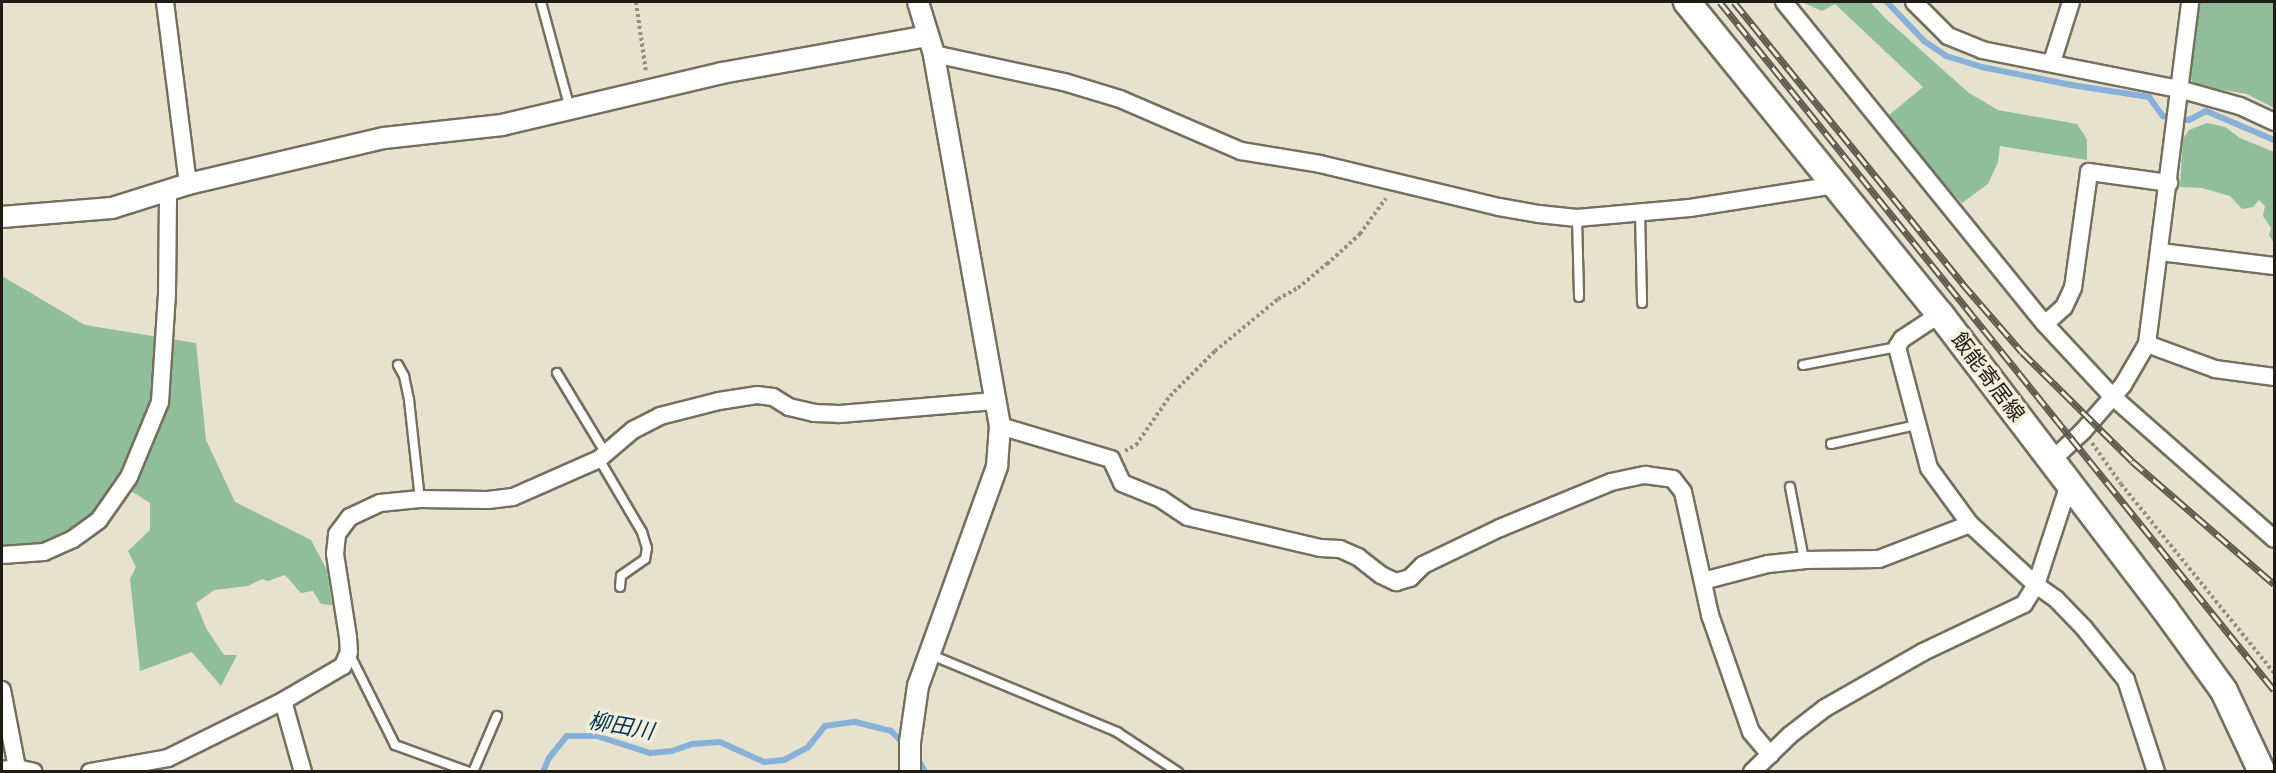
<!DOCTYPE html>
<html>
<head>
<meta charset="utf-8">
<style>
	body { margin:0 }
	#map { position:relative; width:2276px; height:773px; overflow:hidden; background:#e7e2ce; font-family:"Zilla Slab","Noto Sans JP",serif }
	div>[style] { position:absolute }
	.green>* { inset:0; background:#90be9a }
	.stream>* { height:6px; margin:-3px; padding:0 3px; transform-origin:3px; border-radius:3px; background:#87b1d8 }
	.path>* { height:4px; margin-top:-2px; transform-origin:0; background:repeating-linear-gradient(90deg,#928e80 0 3px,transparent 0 6px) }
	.roads { filter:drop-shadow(2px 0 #746f5e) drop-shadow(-2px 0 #746f5e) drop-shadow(0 2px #746f5e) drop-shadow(0 -2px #746f5e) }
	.service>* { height:8px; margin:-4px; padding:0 4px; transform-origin:4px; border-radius:4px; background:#fff }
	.minor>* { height:16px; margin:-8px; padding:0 8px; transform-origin:8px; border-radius:8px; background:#fff }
	.tertiary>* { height:20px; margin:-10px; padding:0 10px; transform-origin:10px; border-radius:10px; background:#fff }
	.primary>* { height:26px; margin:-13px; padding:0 13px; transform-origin:13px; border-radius:13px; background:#fff }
	.rail>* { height:7px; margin-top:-3.5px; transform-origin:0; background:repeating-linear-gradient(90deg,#f4efdb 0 14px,#5d5a4f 0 28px); box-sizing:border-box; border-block:2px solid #5d5a4f }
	span { translate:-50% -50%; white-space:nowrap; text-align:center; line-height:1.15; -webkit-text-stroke:6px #f4efdb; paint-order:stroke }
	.street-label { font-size:21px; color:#1e1c15 }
	.water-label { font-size:22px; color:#03355a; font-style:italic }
	.frame { position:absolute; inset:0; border:3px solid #1e1c15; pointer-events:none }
</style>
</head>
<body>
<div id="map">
	<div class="green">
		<div style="clip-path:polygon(1802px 2px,1870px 2px,1886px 19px,1969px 93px,1998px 110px,2077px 124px,2087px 139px,2087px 160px,2000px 146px,1998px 162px,1988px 184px,1962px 203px,1914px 152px,1889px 115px,1923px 87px,1835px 4px,1822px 11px)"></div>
		<div style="clip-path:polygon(2196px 2px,2274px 2px,2274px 108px,2247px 94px,2194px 85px,2189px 74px)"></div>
		<div style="clip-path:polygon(2207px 123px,2225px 127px,2240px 138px,2274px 152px,2274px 243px,2269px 235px,2271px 228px,2263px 216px,2265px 206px,2259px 200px,2253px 207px,2242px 209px,2230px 196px,2202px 188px,2180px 187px,2183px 139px,2189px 130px)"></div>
		<div style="clip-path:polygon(2px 276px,85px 325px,196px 343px,206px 440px,235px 502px,311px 540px,327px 570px,332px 605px,321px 604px,313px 591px,301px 593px,285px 575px,268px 581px,262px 579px,248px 586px,214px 590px,196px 603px,206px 628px,224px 655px,237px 655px,221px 686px,192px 652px,140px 671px,130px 579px,136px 567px,128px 551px,150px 530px,150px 503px,118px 483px,83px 527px,49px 544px,24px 548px,2px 545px)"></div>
	</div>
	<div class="stream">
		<div style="left:1887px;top:2px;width:54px;rotate:46.5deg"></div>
		<div style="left:1924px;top:41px;width:27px;rotate:34deg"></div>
		<div style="left:1946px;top:56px;width:38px;rotate:17deg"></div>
		<div style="left:1982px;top:67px;width:91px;rotate:11.4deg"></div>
		<div style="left:2071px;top:85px;width:79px;rotate:8.7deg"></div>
		<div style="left:2149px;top:97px;width:24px;rotate:54deg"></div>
		<div style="left:2163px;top:116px;width:26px;rotate:9deg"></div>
		<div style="left:2189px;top:120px;width:19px;rotate:-28deg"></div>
		<div style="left:2206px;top:111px;width:74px;rotate:23.1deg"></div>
		<div style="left:917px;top:757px;width:17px;rotate:62deg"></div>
		<div style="left:543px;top:772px;width:15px;rotate:-67deg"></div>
		<div style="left:549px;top:758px;width:28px;rotate:-51deg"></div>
		<div style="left:567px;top:736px;width:30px"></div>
		<div style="left:597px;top:736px;width:56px;rotate:17.8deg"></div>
		<div style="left:650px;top:753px;width:22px;rotate:-5deg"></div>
		<div style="left:672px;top:751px;width:21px;rotate:-19deg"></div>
		<div style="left:692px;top:744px;width:28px;rotate:-4deg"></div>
		<div style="left:720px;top:742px;width:48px;rotate:24.4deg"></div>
		<div style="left:764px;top:762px;width:20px;rotate:-6deg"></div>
		<div style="left:784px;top:760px;width:27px;rotate:-28deg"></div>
		<div style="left:808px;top:747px;width:27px;rotate:-51deg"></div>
		<div style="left:825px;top:726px;width:30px;rotate:-8deg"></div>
		<div style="left:855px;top:722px;width:37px;rotate:14deg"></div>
		<div style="left:891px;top:731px;width:20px;rotate:45deg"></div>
	</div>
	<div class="path">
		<div style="left:636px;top:2px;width:71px;rotate:81.9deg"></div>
		<div style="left:2092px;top:443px;width:50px;rotate:54.7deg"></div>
		<div style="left:2121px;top:484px;width:243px;rotate:51deg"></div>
		<div style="left:1125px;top:451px;width:13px;rotate:-29deg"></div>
		<div style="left:1136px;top:445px;width:60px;rotate:-55.2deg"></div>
		<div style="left:1170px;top:396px;width:64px;rotate:-45deg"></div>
		<div style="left:1215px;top:351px;width:82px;rotate:-39.5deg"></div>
		<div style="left:1278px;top:299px;width:23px;rotate:-29deg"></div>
		<div style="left:1298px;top:288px;width:38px;rotate:-40deg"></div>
		<div style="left:1327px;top:264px;width:45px;rotate:-42.3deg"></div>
		<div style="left:1360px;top:234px;width:44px;rotate:-54.2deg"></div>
	</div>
	<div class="roads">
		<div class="service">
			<div style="left:541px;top:2px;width:111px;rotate:74.8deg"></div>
			<div style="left:1640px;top:212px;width:91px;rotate:88.7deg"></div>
			<div style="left:1577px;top:218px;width:79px;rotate:88.5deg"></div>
			<div style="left:398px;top:365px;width:13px;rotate:61deg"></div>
			<div style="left:404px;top:376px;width:25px;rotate:78deg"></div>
			<div style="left:409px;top:400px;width:100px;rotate:83.7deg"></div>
			<div style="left:1803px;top:365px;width:96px;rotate:-10.8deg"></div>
			<div style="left:557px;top:373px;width:95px;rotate:58.8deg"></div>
			<div style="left:1831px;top:444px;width:88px;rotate:-12.5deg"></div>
			<div style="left:599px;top:459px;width:85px;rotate:59.5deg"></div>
			<div style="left:642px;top:532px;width:17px;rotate:73deg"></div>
			<div style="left:647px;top:548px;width:11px;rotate:100deg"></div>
			<div style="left:645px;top:559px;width:29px;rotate:145deg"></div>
			<div style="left:621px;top:576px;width:11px;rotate:95deg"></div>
			<div style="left:1790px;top:487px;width:74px;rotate:79.1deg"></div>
			<div style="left:349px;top:653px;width:103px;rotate:63.4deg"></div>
			<div style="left:395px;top:745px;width:79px;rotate:20deg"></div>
			<div style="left:929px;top:654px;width:204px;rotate:22.5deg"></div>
			<div style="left:1117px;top:732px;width:73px;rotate:33.3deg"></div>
			<div style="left:473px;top:772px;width:61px;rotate:-66.8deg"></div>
		</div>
		<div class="minor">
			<div style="left:165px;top:2px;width:183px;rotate:82.8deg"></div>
			<div style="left:1784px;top:2px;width:414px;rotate:51deg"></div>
			<div style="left:2045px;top:324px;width:98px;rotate:47.1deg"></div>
			<div style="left:2112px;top:396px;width:216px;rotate:41.4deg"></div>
			<div style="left:1914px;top:2px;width:48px;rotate:45deg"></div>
			<div style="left:1948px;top:36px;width:37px;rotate:22deg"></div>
			<div style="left:1982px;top:50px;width:201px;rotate:11.2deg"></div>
			<div style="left:2179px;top:89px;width:63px;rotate:15.6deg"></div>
			<div style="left:2240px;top:106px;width:38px;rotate:25deg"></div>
			<div style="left:934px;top:54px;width:133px;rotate:12.2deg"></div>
			<div style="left:1064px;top:82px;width:59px;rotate:16.9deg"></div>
			<div style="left:1120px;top:99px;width:132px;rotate:23.3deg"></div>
			<div style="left:1241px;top:151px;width:80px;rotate:9.3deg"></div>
			<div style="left:1320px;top:164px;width:184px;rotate:13.5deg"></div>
			<div style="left:1499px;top:207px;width:41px;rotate:9.9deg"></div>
			<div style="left:1539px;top:214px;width:38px;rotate:6deg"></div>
			<div style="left:1577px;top:218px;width:113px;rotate:-5.1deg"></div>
			<div style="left:1690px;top:208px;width:148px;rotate:-9deg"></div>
			<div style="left:2052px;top:62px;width:63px;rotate:-72.4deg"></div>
			<div style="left:2160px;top:252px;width:115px;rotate:7deg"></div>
			<div style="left:1940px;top:314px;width:45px;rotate:146.7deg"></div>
			<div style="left:1902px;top:339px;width:9px;rotate:122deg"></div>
			<div style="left:1897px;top:347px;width:125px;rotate:75.2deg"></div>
			<div style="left:1929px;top:468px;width:69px;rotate:53.8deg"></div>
			<div style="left:1970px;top:524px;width:90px;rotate:42.7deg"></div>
			<div style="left:2036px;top:585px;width:24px;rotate:35deg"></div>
			<div style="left:2056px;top:599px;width:40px;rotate:46deg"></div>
			<div style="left:2084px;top:628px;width:67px;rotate:51.1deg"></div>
			<div style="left:2126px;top:680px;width:97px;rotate:71.9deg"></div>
			<div style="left:2045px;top:324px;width:25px;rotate:-42deg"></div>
			<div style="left:2064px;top:307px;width:21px;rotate:-65deg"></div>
			<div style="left:2073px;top:288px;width:117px;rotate:-82.1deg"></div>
			<div style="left:2089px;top:172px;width:81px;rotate:7.8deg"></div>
			<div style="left:2147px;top:344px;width:72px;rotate:20.2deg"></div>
			<div style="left:2215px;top:369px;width:60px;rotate:7.7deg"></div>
			<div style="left:1000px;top:426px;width:116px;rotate:16.6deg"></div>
			<div style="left:1111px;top:459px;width:26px;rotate:65deg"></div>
			<div style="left:1122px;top:483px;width:42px;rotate:22.3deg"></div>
			<div style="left:1161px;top:499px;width:32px;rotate:34deg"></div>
			<div style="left:1188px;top:517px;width:136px;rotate:13.2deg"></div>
			<div style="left:1320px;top:548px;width:20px;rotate:3deg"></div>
			<div style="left:1340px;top:549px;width:20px;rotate:24deg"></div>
			<div style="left:1358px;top:557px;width:29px;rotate:38deg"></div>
			<div style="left:1381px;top:575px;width:17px;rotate:25deg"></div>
			<div style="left:1396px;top:582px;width:15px;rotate:-16deg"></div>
			<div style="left:1410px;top:578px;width:18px;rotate:-45deg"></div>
			<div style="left:1423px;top:565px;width:85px;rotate:-25.7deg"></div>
			<div style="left:1500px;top:528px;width:120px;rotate:-22.5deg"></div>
			<div style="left:1611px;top:482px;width:35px;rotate:-12deg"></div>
			<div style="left:1645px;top:475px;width:28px;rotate:8deg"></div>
			<div style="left:1673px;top:479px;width:16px;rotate:52deg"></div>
			<div style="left:1683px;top:492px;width:126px;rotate:77.6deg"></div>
			<div style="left:1710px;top:615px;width:124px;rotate:70.7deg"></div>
			<div style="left:1751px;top:732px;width:30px;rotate:50deg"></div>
			<div style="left:2052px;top:460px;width:42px;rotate:-43.1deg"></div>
			<div style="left:2083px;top:431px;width:61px;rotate:-49deg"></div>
			<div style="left:2123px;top:385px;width:48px;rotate:-59.7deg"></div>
			<div style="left:2147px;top:344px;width:345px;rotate:-82.8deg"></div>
			<div style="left:2px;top:555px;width:42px;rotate:-4.1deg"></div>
			<div style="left:44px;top:552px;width:32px;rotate:-24deg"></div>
			<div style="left:73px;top:539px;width:32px;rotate:-36deg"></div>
			<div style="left:99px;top:520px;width:52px;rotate:-55.1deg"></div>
			<div style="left:129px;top:477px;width:81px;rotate:-67.5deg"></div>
			<div style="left:160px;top:402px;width:108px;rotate:-86.3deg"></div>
			<div style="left:167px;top:294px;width:103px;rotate:-89.4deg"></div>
			<div style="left:1703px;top:581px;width:67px;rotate:-14.7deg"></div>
			<div style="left:1768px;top:564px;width:36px;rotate:-6deg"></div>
			<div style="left:1804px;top:560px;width:75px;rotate:-0.8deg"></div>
			<div style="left:1879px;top:559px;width:97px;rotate:-21deg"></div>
			<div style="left:2px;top:690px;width:79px;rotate:79.1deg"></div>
			<div style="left:283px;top:701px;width:74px;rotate:74.3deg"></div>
			<div style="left:2px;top:770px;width:15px;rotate:-8deg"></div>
			<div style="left:17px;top:768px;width:17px;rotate:13deg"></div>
			<div style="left:90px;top:772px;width:79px;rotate:-10.2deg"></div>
			<div style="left:168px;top:758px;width:128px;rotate:-26.4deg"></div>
			<div style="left:283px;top:701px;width:69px;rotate:-30.3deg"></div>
			<div style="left:343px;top:666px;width:15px;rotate:-67deg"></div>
			<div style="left:349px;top:652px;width:15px;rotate:-94deg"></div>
			<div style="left:348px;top:637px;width:84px;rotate:-98.9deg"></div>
			<div style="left:335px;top:554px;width:20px;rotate:-84deg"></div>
			<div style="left:337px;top:534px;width:21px;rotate:-53deg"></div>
			<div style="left:350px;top:517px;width:33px;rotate:-25deg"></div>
			<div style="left:380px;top:503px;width:40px;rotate:-5.7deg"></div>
			<div style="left:420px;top:499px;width:68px;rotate:0.8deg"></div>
			<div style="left:488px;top:500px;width:25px;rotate:-7deg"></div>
			<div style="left:513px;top:497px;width:94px;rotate:-23.8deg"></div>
			<div style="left:599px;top:459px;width:45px;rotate:-40.5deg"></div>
			<div style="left:633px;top:430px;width:30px;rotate:-27deg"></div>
			<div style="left:660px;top:416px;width:61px;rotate:-14.3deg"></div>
			<div style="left:719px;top:401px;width:38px;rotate:-9deg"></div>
			<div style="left:757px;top:395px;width:16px;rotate:7deg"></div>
			<div style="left:773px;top:397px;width:19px;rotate:32deg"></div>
			<div style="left:789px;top:407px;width:26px;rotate:13deg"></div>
			<div style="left:814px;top:413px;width:25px;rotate:2deg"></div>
			<div style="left:839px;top:414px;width:157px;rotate:-4.8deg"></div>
			<div style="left:1752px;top:772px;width:53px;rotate:-44.2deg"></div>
			<div style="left:1790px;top:735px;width:44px;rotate:-37.6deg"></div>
			<div style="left:1825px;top:708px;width:113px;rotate:-29.7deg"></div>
			<div style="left:1923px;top:652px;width:112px;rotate:-25.4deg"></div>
			<div style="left:2024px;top:604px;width:22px;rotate:-58deg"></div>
			<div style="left:2036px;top:585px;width:106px;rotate:-71.9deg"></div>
		</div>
		<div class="tertiary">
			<div style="left:2px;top:217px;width:110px;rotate:-4.7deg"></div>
			<div style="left:112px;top:208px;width:80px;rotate:-17.5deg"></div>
			<div style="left:188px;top:184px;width:201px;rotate:-13.2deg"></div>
			<div style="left:384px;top:138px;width:119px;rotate:-6.3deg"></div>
			<div style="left:502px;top:125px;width:226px;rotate:-13.3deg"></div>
			<div style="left:722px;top:73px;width:209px;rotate:-10.2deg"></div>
			<div style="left:910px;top:772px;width:30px;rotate:-90deg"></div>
			<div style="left:910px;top:742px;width:57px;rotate:-81.9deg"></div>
			<div style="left:918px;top:686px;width:234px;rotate:-70.2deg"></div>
			<div style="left:997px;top:466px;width:40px;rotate:-85.7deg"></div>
			<div style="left:1000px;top:426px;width:378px;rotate:-100.1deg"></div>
			<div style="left:934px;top:54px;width:54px;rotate:-107.1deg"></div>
		</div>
		<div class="primary">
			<div style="left:1687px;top:2px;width:402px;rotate:51deg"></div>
			<div style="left:1940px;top:314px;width:370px;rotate:52.7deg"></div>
			<div style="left:2164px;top:608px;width:102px;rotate:54.1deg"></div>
			<div style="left:2224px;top:691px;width:89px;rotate:64.9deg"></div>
		</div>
	</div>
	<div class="rail">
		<div style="left:1720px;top:2px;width:883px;rotate:51.16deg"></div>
		<div style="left:1734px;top:2px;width:362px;rotate:50.9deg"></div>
		<div style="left:1962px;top:283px;width:91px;rotate:49deg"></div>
		<div style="left:2022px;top:352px;width:155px;rotate:44.7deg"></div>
		<div style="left:2132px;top:461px;width:188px;rotate:40.9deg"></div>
	</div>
	<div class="street-label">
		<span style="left:1988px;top:377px;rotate:53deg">飯能寄居線</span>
	</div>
	<div class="water-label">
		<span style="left:621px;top:726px;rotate:10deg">柳田川</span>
	</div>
	<div class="frame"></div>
</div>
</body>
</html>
